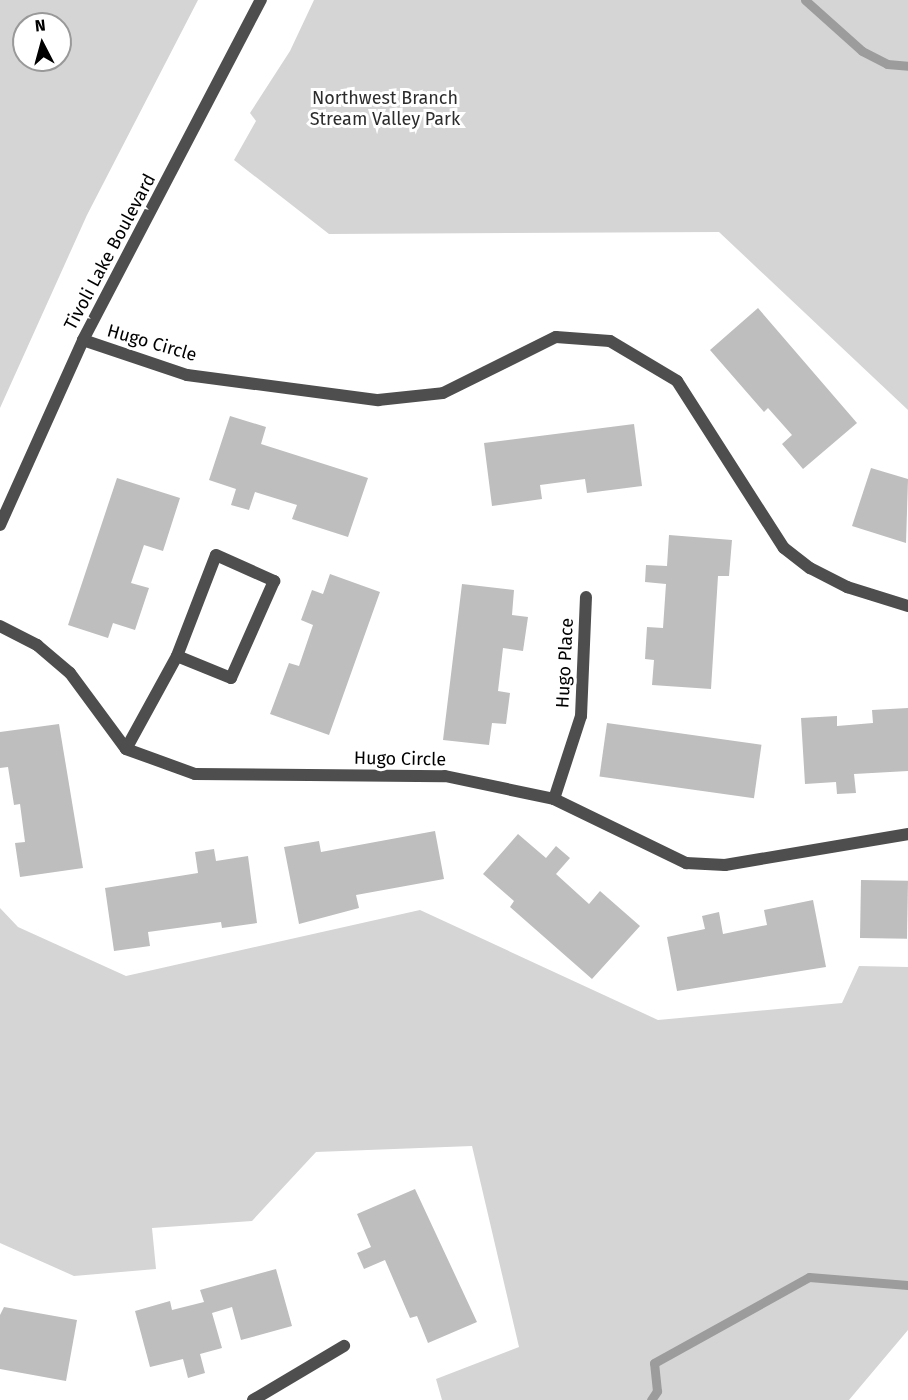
<!DOCTYPE html>
<html>
<head>
<meta charset="utf-8">
<style>
	body { margin:0 }
	#map { position:relative; width:908px; height:1400px; overflow:hidden; background:#fff; font-family:"Fira Sans",sans-serif }
	div>[style] { position:absolute }
	.green>* { inset:0; background:#d5d5d5 }
	.stream>* { height:9px; margin:-4.5px; padding:0 4.5px; transform-origin:4.5px; border-radius:4.5px; background:#9c9c9c }
	.building>* { inset:0; background:#bebebe; transform-origin:0 0 }
	.minor>* { height:12px; margin:-6px; padding:0 6px; transform-origin:6px; border-radius:6px; background:#4e4e4e }
	.tertiary>* { height:12px; margin:-6px; padding:0 6px; transform-origin:6px; border-radius:6px; background:#4e4e4e }
	span { translate:-50% -50%; white-space:nowrap; text-align:center; line-height:1.15; -webkit-text-stroke:6px #fff; paint-order:stroke }
	.park-label { font-size:18px; color:#2c2c2c }
	.street-label { font-size:18px; color:#000 }
	.north { position:absolute; left:12px; top:12px; width:60px; height:60px; box-sizing:border-box; background:#fff; border:2px solid #999; border-radius:50%; rotate:354deg; font-size:16px; font-weight:700; line-height:24px; text-align:center; color:#000 }
	.north::after { content:''; display:block; margin:auto; width:21px; height:27px; background:#000; clip-path:polygon(50% 0,100% 100%,50% 72%,0 100%) }
</style>
</head>
<body>
<div id="map">
	<div class="green">
		<div style="clip-path:polygon(evenodd,0 0,198px 0,87px 215px,0 408px,0 0,24px 24px,60px 24px,60px 60px,24px 60px,24px 24px)"></div>
		<div style="clip-path:polygon(314px 0,908px 0,908px 410px,719px 232px,329px 234px,234px 160px,256px 121px,250px 113px,290px 51px)"></div>
		<div style="clip-path:polygon(0 908px,18px 927px,126px 976px,420px 910px,658px 1020px,842px 1003px,859px 966px,908px 967px,908px 1330px,849px 1400px,442px 1400px,436px 1379px,519px 1347px,472px 1146px,316px 1152px,252px 1221px,152px 1228px,156px 1269px,74px 1276px,0 1243px)"></div>
	</div>
	<div class="stream">
		<div style="left:805px;top:0;width:76px;rotate:41.8deg"></div>
		<div style="left:862px;top:51px;width:28px;rotate:27deg"></div>
		<div style="left:887px;top:64px;width:21px;rotate:5deg"></div>
		<div style="left:651px;top:1400px;width:11px;rotate:-56deg"></div>
		<div style="left:657px;top:1391px;width:28px;rotate:-96deg"></div>
		<div style="left:654px;top:1363px;width:177px;rotate:-29deg"></div>
		<div style="left:809px;top:1277px;width:99px;rotate:4.6deg"></div>
	</div>
	<div class="building">
		<div style="clip-path:polygon(758px 308px,857px 423px,803px 469px,782px 444px,792px 435px,768px 408px,764px 412px,710px 350px)"></div>
		<div style="clip-path:polygon(230px 416px,266px 427px,261px 444px,368px 478px,348px 537px,292px 519px,297px 505px,255px 492px,249px 510px,231px 505px,236px 489px,209px 480px)"></div>
		<div style="clip-path:polygon(634px 424px,642px 486px,587px 493px,585px 479px,540px 485px,542px 499px,492px 506px,484px 443px)"></div>
		<div style="clip-path:polygon(871px 468px,908px 479px,906px 543px,852px 526px)"></div>
		<div style="clip-path:polygon(117px 478px,180px 498px,163px 551px,144px 545px,131px 583px,149px 588px,135px 630px,113px 623px,108px 638px,68px 625px)"></div>
		<div style="clip-path:polygon(669px 535px,732px 540px,729px 576px,718px 576px,711px 689px,652px 685px,654px 660px,645px 659px,647px 627px,663px 628px,666px 584px,645px 582px,646px 565px,667px 566px)"></div>
		<div style="clip-path:polygon(330px 574px,380px 592px,329px 735px,270px 714px,289px 663px,299px 666px,313px 625px,301px 620px,312px 590px,323px 594px)"></div>
		<div style="clip-path:polygon(462px 584px,514px 590px,512px 615px,528px 617px,523px 651px,503px 648px,498px 691px,510px 693px,506px 724px,492px 723px,489px 745px,443px 740px)"></div>
		<div style="clip-path:polygon(908px 708px,908px 771px,854px 774px,856px 793px,837px 794px,836px 782px,805px 784px,801px 718px,837px 716px,837px 726px,873px 723px,872px 710px)"></div>
		<div style="left:607px;top:723px;width:156px;height:54px;rotate:8deg"></div>
		<div style="clip-path:polygon(59px 724px,83px 868px,20px 877px,15px 843px,25px 842px,20px 804px,14px 805px,8px 767px,0 768px,0 732px)"></div>
		<div style="clip-path:polygon(435px 831px,444px 879px,356px 895px,359px 908px,299px 924px,284px 847px,319px 841px,321px 852px)"></div>
		<div style="clip-path:polygon(518px 834px,546px 858px,556px 846px,570px 858px,556px 874px,589px 904px,600px 891px,640px 926px,592px 979px,510px 907px,514px 901px,483px 874px)"></div>
		<div style="clip-path:polygon(214px 849px,216px 861px,248px 856px,257px 923px,222px 928px,221px 922px,148px 932px,150px 946px,114px 951px,105px 888px,198px 873px,195px 852px)"></div>
		<div style="left:861px;top:880px;width:47px;height:58px;rotate:1deg"></div>
		<div style="clip-path:polygon(813px 900px,826px 967px,677px 991px,667px 937px,705px 929px,702px 916px,719px 912px,723px 934px,767px 925px,764px 910px)"></div>
		<div style="clip-path:polygon(415px 1189px,477px 1322px,428px 1343px,417px 1316px,410px 1318px,385px 1260px,364px 1269px,357px 1253px,371px 1247px,357px 1214px)"></div>
		<div style="clip-path:polygon(276px 1269px,292px 1326px,241px 1340px,232px 1307px,212px 1313px,222px 1348px,200px 1354px,205px 1373px,188px 1378px,183px 1359px,150px 1367px,135px 1311px,170px 1301px,172px 1310px,204px 1302px,200px 1290px)"></div>
		<div style="clip-path:polygon(4px 1307px,77px 1320px,66px 1381px,0 1369px,0 1315px)"></div>
	</div>
	<div class="minor">
		<div style="left:83px;top:340px;width:110px;rotate:18.6deg"></div>
		<div style="left:187px;top:375px;width:193px;rotate:7.5deg"></div>
		<div style="left:378px;top:400px;width:65px;rotate:-6.1deg"></div>
		<div style="left:443px;top:393px;width:126px;rotate:-26.4deg"></div>
		<div style="left:556px;top:337px;width:54px;rotate:4.2deg"></div>
		<div style="left:610px;top:341px;width:78px;rotate:30.8deg"></div>
		<div style="left:677px;top:381px;width:198px;rotate:57.4deg"></div>
		<div style="left:784px;top:548px;width:33px;rotate:38deg"></div>
		<div style="left:810px;top:568px;width:42px;rotate:27.2deg"></div>
		<div style="left:847px;top:587px;width:64px;rotate:17.3deg"></div>
		<div style="left:0;top:626px;width:42px;rotate:27.2deg"></div>
		<div style="left:37px;top:645px;width:43px;rotate:40.3deg"></div>
		<div style="left:70px;top:673px;width:94px;rotate:53.6deg"></div>
		<div style="left:126px;top:749px;width:73px;rotate:19.9deg"></div>
		<div style="left:195px;top:774px;width:250px;rotate:0.5deg"></div>
		<div style="left:445px;top:776px;width:111px;rotate:11.9deg"></div>
		<div style="left:554px;top:799px;width:147px;rotate:25.9deg"></div>
		<div style="left:686px;top:863px;width:39px;rotate:3deg"></div>
		<div style="left:725px;top:865px;width:186px;rotate:-9.6deg"></div>
		<div style="left:126px;top:749px;width:106px;rotate:-61.3deg"></div>
		<div style="left:177px;top:656px;width:108px;rotate:-68.9deg"></div>
		<div style="left:216px;top:555px;width:64px;rotate:24.1deg"></div>
		<div style="left:274px;top:581px;width:106px;rotate:113.9deg"></div>
		<div style="left:231px;top:678px;width:58px;rotate:-157.8deg"></div>
		<div style="left:554px;top:799px;width:87px;rotate:-72deg"></div>
		<div style="left:581px;top:716px;width:119px;rotate:-87.6deg"></div>
		<div style="left:253px;top:1400px;width:106px;rotate:-30.7deg"></div>
	</div>
	<div class="tertiary">
		<div style="left:0;top:525px;width:203px;rotate:-65.8deg"></div>
		<div style="left:83px;top:340px;width:384px;rotate:-62.4deg"></div>
	</div>
	<div class="park-label">
		<span style="left:385px;top:109px">Northwest Branch<br>Stream Valley Park</span>
	</div>
	<div class="street-label">
		<span style="left:110px;top:252px;rotate:-62deg">Tivoli Lake Boulevard</span>
		<span style="left:152px;top:343px;rotate:16deg">Hugo Circle</span>
		<span style="left:565px;top:663px;rotate:-87deg">Hugo Place</span>
		<span style="left:400px;top:759px;rotate:1deg">Hugo Circle</span>
	</div>
	<div class="north">N</div>
</div>
</body>
</html>
